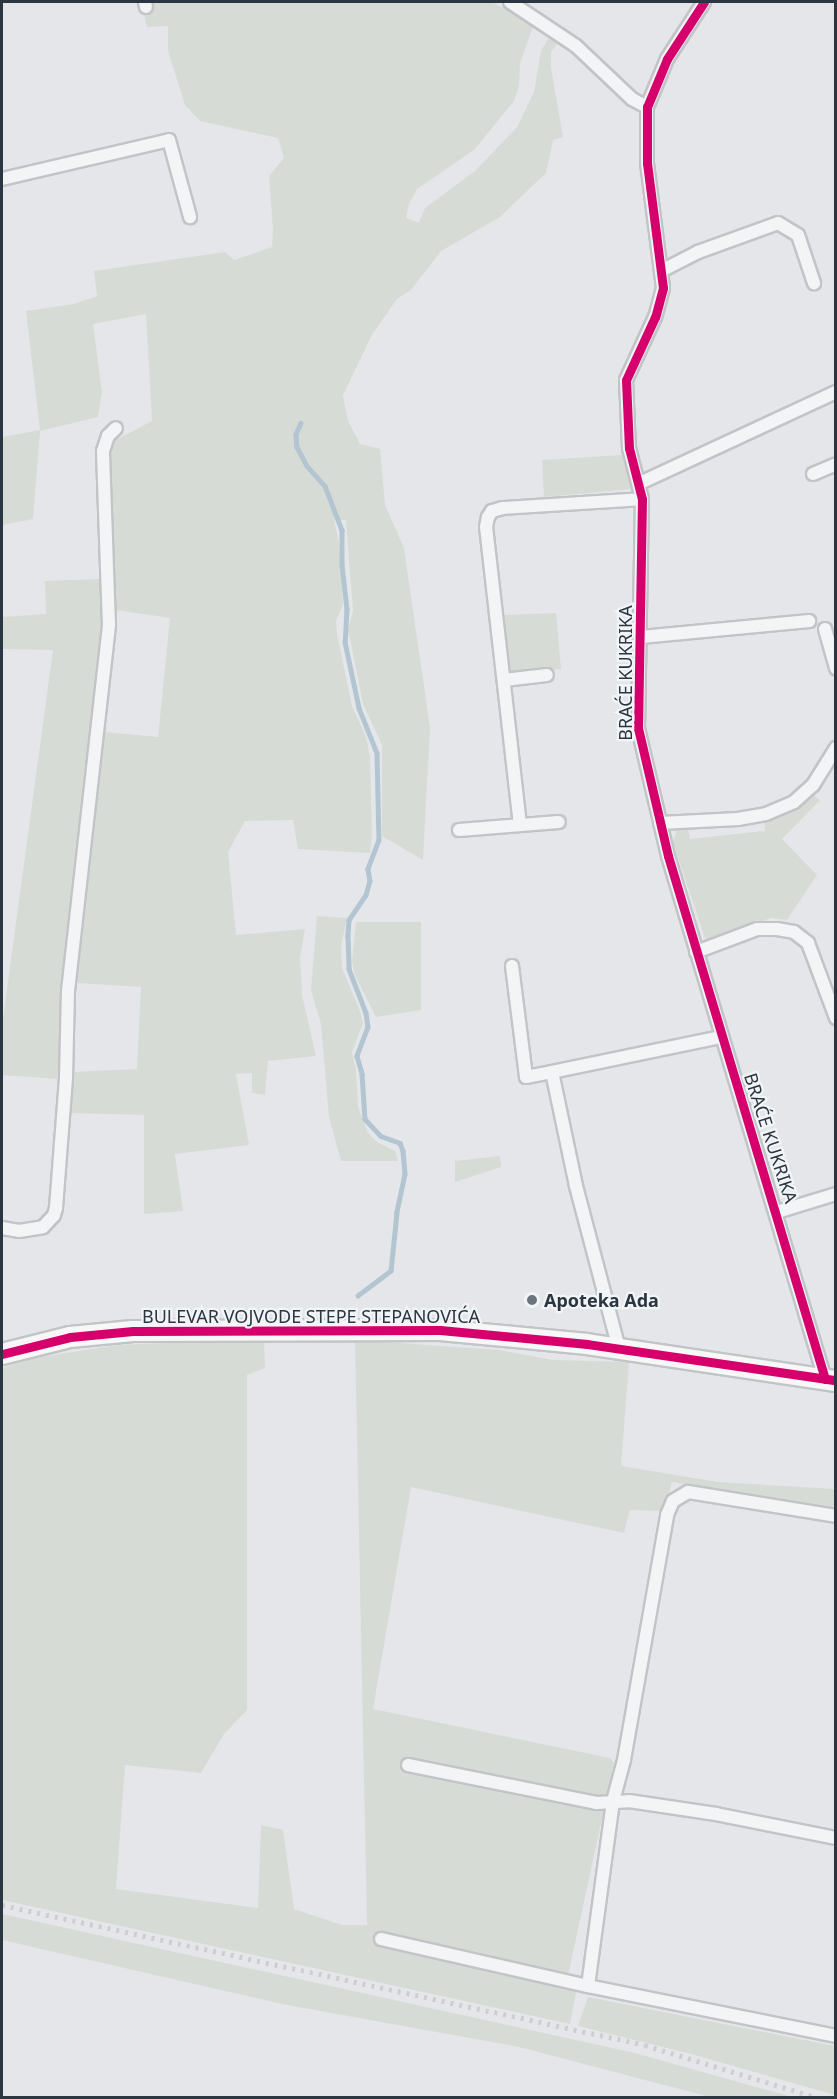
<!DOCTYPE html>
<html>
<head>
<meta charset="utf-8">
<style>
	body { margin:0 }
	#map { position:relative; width:837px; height:2099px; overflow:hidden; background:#e4e6e9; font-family:"Noto Sans",sans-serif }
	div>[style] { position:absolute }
	.green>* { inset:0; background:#d6dcd5 }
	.stream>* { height:4.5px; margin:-2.25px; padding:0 2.25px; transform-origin:2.25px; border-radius:2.25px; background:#b4c5d2 }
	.roads { filter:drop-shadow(2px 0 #c2c4c7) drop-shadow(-2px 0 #c2c4c7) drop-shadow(0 2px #c2c4c7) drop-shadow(0 -2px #c2c4c7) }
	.street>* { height:12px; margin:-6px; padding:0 6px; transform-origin:6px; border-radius:6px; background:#f3f4f5 }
	.primary>* { height:20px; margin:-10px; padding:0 10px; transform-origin:10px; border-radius:10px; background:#f7f7f7 }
	.rail>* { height:4.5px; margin-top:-2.25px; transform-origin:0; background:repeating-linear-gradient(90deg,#cdced0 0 3px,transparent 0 9px) }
	.cycleway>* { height:9px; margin:-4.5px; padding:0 4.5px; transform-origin:4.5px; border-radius:4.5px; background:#d6006c }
	.dots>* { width:16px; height:16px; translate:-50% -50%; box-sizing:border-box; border:3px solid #f2f5f7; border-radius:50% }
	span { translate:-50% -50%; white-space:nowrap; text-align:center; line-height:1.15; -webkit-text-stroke:4.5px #f2f5f7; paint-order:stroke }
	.street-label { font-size:18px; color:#2b3641 }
	.poi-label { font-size:18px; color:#2b3641; font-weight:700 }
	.left { translate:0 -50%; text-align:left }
	.frame { position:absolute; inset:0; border:3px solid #2b3641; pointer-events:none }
</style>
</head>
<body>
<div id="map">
	<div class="green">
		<div style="clip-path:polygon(150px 2px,492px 2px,534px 24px,520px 63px,519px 86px,514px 101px,474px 150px,417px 189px,409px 204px,406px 218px,419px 223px,425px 208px,475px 171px,517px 127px,534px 92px,541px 51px,548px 39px,558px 43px,551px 52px,551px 68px,563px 137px,553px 140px,546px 173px,500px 217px,441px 251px,411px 290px,397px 299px,373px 333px,343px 395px,348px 421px,360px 444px,380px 449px,385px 505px,404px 548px,430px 728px,423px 860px,382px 836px,382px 745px,363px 704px,348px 629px,353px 611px,346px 520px,334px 520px,339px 543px,343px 604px,336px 621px,337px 634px,352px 706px,366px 737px,370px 757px,372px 835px,370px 853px,298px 849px,293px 820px,245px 821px,228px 852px,236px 935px,305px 929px,300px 958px,302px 995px,316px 1056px,268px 1061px,265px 1095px,252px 1093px,252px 1073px,236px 1074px,249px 1145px,175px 1154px,183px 1211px,144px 1214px,144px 1115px,71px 1113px,72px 1072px,137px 1069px,141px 987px,77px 983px,105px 732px,158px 737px,170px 618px,116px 610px,110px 443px,152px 421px,146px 314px,93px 324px,102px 392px,98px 417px,40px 431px,33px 519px,2px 525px,2px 437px,40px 430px,26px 311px,74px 304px,97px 296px,94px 271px,225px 252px,234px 260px,272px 247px,273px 231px,269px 176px,284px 158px,278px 138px,200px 121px,185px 105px,168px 51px,168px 26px,147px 27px,144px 14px,151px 11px)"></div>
		<div style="clip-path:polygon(622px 455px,634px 483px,631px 489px,544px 497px,542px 460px)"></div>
		<div style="clip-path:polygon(99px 579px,104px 621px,60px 989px,59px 1079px,2px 1075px,2px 1026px,53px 650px,2px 649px,2px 617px,46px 614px,45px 581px)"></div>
		<div style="clip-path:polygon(556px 613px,561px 669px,514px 672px,509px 670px,504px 615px)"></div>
		<div style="clip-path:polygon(813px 795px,820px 800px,782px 839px,817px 875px,787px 920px,771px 918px,706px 941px,673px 843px,677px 829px,688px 827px,690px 839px,765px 831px,764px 820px,793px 810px)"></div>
		<div style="clip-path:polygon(317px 916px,347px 918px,341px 946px,342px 968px,360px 1011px,363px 1023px,352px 1052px,356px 1070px,358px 1107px,368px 1133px,377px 1142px,395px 1151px,398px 1161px,341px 1161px,329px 1117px,321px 1024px,311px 990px)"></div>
		<div style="clip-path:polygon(356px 922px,421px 922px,421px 1010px,376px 1017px,355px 975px,352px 961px)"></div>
		<div style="clip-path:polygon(500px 1156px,501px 1167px,455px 1182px,455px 1161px)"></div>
		<div style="clip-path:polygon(264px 1339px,265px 1368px,247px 1375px,247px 1710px,224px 1734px,201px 1773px,125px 1765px,116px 1889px,258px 1908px,261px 1825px,283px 1830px,294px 1909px,342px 1925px,367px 1925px,355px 1340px,499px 1350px,553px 1360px,629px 1362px,621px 1466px,718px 1482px,835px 1489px,835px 1508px,672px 1482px,664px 1511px,630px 1510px,624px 1533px,411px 1487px,373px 1709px,610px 1758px,614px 1763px,566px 1985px,577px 1988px,570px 2024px,2px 1900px,2px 1368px,35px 1358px,117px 1345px)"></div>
		<div style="clip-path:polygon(2px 1914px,635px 2053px,792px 2097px,710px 2097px,519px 2047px,282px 2004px,2px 1940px)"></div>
		<div style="clip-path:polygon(588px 1997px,835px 2046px,835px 2095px,691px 2054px,578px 2026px)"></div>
	</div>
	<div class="stream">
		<div style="left:301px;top:423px;width:12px;rotate:114deg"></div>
		<div style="left:296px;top:434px;width:13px;rotate:86deg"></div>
		<div style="left:297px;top:447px;width:21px;rotate:62deg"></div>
		<div style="left:307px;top:466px;width:27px;rotate:48deg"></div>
		<div style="left:325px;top:486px;width:47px;rotate:68.9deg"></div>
		<div style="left:342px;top:530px;width:35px;rotate:90deg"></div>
		<div style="left:342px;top:565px;width:44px;rotate:83.5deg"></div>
		<div style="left:347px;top:609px;width:33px;rotate:93deg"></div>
		<div style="left:345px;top:642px;width:67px;rotate:78deg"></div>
		<div style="left:359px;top:708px;width:48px;rotate:68.2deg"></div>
		<div style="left:377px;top:753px;width:87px;rotate:88.7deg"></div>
		<div style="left:379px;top:840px;width:31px;rotate:111deg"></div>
		<div style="left:368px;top:869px;width:12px;rotate:81deg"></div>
		<div style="left:370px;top:881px;width:15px;rotate:106deg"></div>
		<div style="left:366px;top:895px;width:30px;rotate:124deg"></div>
		<div style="left:349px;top:920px;width:16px;rotate:94deg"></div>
		<div style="left:348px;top:936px;width:33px;rotate:88deg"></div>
		<div style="left:349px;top:969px;width:47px;rotate:68.9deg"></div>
		<div style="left:366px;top:1013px;width:14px;rotate:82deg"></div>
		<div style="left:368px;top:1027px;width:31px;rotate:111deg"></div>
		<div style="left:357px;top:1056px;width:19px;rotate:74deg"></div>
		<div style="left:362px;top:1074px;width:45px;rotate:86.2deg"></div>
		<div style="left:365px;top:1119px;width:23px;rotate:47deg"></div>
		<div style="left:381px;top:1136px;width:20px;rotate:20deg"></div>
		<div style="left:400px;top:1143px;width:9px;rotate:69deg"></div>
		<div style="left:403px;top:1151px;width:23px;rotate:85deg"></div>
		<div style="left:405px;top:1174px;width:40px;rotate:102deg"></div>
		<div style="left:397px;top:1213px;width:58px;rotate:95.9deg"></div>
		<div style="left:391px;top:1271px;width:41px;rotate:142.9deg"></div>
	</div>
	<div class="roads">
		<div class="street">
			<div style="left:145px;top:2px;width:5px;rotate:79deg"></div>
			<div style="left:510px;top:2px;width:79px;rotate:33.7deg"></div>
			<div style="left:576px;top:46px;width:77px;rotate:43.4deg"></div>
			<div style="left:632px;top:99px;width:17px;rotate:28deg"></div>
			<div style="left:704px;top:2px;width:68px;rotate:123deg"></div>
			<div style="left:667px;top:59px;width:52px;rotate:112.6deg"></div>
			<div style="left:647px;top:107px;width:56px;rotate:90deg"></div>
			<div style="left:647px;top:163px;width:126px;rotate:82.7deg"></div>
			<div style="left:663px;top:288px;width:30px;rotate:105deg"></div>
			<div style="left:655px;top:317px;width:69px;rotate:114.7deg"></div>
			<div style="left:626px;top:380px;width:68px;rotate:87.5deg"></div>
			<div style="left:629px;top:448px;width:53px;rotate:75.7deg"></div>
			<div style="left:642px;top:499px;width:229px;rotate:91deg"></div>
			<div style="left:638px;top:728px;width:131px;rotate:76.8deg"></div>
			<div style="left:668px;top:856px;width:546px;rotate:73.29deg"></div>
			<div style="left:2px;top:179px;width:171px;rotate:-13.1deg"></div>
			<div style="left:169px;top:140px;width:80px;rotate:74.7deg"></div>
			<div style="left:661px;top:271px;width:42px;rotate:-27.2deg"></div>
			<div style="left:698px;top:252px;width:85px;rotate:-19.9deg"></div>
			<div style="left:778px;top:223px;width:23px;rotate:31deg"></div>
			<div style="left:798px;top:235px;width:51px;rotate:71.6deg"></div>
			<div style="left:813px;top:474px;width:25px;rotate:-23deg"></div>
			<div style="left:640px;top:483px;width:216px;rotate:-24.9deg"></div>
			<div style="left:825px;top:629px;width:41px;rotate:74.2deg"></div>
			<div style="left:641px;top:637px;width:169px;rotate:-5.4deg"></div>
			<div style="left:504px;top:680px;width:43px;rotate:-6.6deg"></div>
			<div style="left:660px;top:823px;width:78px;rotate:-2.9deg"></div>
			<div style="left:738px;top:819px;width:28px;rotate:-10deg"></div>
			<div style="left:766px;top:814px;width:30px;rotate:-23deg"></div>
			<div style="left:794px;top:802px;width:25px;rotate:-42deg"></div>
			<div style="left:813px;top:785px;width:44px;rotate:-58.1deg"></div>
			<div style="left:520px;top:825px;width:300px;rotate:-96.5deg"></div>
			<div style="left:486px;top:527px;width:10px;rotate:-79deg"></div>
			<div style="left:488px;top:517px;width:7px;rotate:-56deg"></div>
			<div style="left:492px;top:511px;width:11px;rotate:-15deg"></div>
			<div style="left:503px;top:508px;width:139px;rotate:-3.7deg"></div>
			<div style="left:459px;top:830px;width:100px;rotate:-4.6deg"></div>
			<div style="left:696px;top:952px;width:65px;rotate:-20.7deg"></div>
			<div style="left:757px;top:929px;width:20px"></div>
			<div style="left:777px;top:929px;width:17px;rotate:10deg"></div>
			<div style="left:794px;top:932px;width:18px;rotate:38deg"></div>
			<div style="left:808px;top:943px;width:80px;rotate:69.5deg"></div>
			<div style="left:512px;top:966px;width:112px;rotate:82.8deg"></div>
			<div style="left:526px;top:1077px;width:26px;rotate:-11deg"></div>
			<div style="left:552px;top:1072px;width:116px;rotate:78.1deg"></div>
			<div style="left:576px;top:1186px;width:169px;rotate:75.2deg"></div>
			<div style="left:552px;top:1072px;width:173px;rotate:-11.7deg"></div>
			<div style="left:777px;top:1212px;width:62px;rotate:-17deg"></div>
			<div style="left:2px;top:1228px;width:17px;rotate:10deg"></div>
			<div style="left:19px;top:1231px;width:24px;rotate:-9deg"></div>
			<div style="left:43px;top:1227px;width:16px;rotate:-47deg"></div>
			<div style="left:54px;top:1215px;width:7px;rotate:-74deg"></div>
			<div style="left:56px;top:1208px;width:130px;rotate:-85.6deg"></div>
			<div style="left:66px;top:1078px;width:87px;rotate:-88.7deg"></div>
			<div style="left:68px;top:991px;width:368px;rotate:-83.6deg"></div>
			<div style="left:109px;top:625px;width:174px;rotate:-92deg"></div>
			<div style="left:103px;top:451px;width:16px;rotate:-72deg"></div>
			<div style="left:108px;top:436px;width:11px;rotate:-45deg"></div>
			<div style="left:408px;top:1765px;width:192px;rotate:11.4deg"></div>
			<div style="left:596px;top:1803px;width:33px;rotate:-3deg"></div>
			<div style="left:629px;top:1801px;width:88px;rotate:8.5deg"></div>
			<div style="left:716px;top:1814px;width:122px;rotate:11.3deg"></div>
			<div style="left:381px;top:1939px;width:212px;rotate:12.8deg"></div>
			<div style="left:588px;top:1986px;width:253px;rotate:11.4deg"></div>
			<div style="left:588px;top:1986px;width:187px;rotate:-82.3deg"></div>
			<div style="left:613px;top:1801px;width:42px;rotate:-75deg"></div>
			<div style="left:624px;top:1760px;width:249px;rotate:-80deg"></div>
			<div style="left:667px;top:1515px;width:15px;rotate:-67deg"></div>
			<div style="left:673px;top:1501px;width:17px;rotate:-31deg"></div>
			<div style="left:688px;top:1492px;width:150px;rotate:9.2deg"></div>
		</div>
		<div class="primary">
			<div style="left:2px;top:1354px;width:70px;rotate:-14deg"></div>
			<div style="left:70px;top:1337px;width:63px;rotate:-5.4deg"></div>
			<div style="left:133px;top:1331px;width:307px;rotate:-0.2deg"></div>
			<div style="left:440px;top:1330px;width:148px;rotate:5.4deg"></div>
			<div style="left:587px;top:1344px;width:252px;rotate:8.5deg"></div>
		</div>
	</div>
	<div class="rail">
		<div style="left:2px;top:1905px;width:658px;rotate:12.28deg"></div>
		<div style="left:645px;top:2045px;width:181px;rotate:17deg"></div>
	</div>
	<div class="cycleway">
		<div style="left:704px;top:2px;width:68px;rotate:123deg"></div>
		<div style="left:667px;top:59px;width:52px;rotate:112.6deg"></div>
		<div style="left:647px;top:107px;width:56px;rotate:90deg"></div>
		<div style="left:647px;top:163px;width:126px;rotate:82.7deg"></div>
		<div style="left:663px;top:288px;width:30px;rotate:105deg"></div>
		<div style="left:655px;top:317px;width:69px;rotate:114.7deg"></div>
		<div style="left:626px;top:380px;width:68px;rotate:87.5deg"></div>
		<div style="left:629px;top:448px;width:53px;rotate:75.7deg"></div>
		<div style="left:642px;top:499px;width:229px;rotate:91deg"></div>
		<div style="left:638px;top:728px;width:131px;rotate:76.8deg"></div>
		<div style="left:668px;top:856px;width:546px;rotate:73.29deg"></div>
		<div style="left:2px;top:1354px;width:70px;rotate:-14deg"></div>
		<div style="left:70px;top:1337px;width:63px;rotate:-5.4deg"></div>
		<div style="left:133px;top:1331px;width:307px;rotate:-0.2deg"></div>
		<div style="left:440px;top:1330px;width:148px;rotate:5.4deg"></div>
		<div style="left:587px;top:1344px;width:249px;rotate:8.3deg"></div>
	</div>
	<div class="dots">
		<div style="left:532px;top:1300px;background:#6c747c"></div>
	</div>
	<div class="street-label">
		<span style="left:625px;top:673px;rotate:-90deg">BRAĆE KUKRIKA</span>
		<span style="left:771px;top:1138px;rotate:72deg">BRAĆE KUKRIKA</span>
		<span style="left:311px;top:1316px">BULEVAR VOJVODE STEPE STEPANOVIĆA</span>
	</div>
	<div class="poi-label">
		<span class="left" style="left:544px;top:1300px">Apoteka Ada</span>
	</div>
	<div class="frame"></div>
</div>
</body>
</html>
